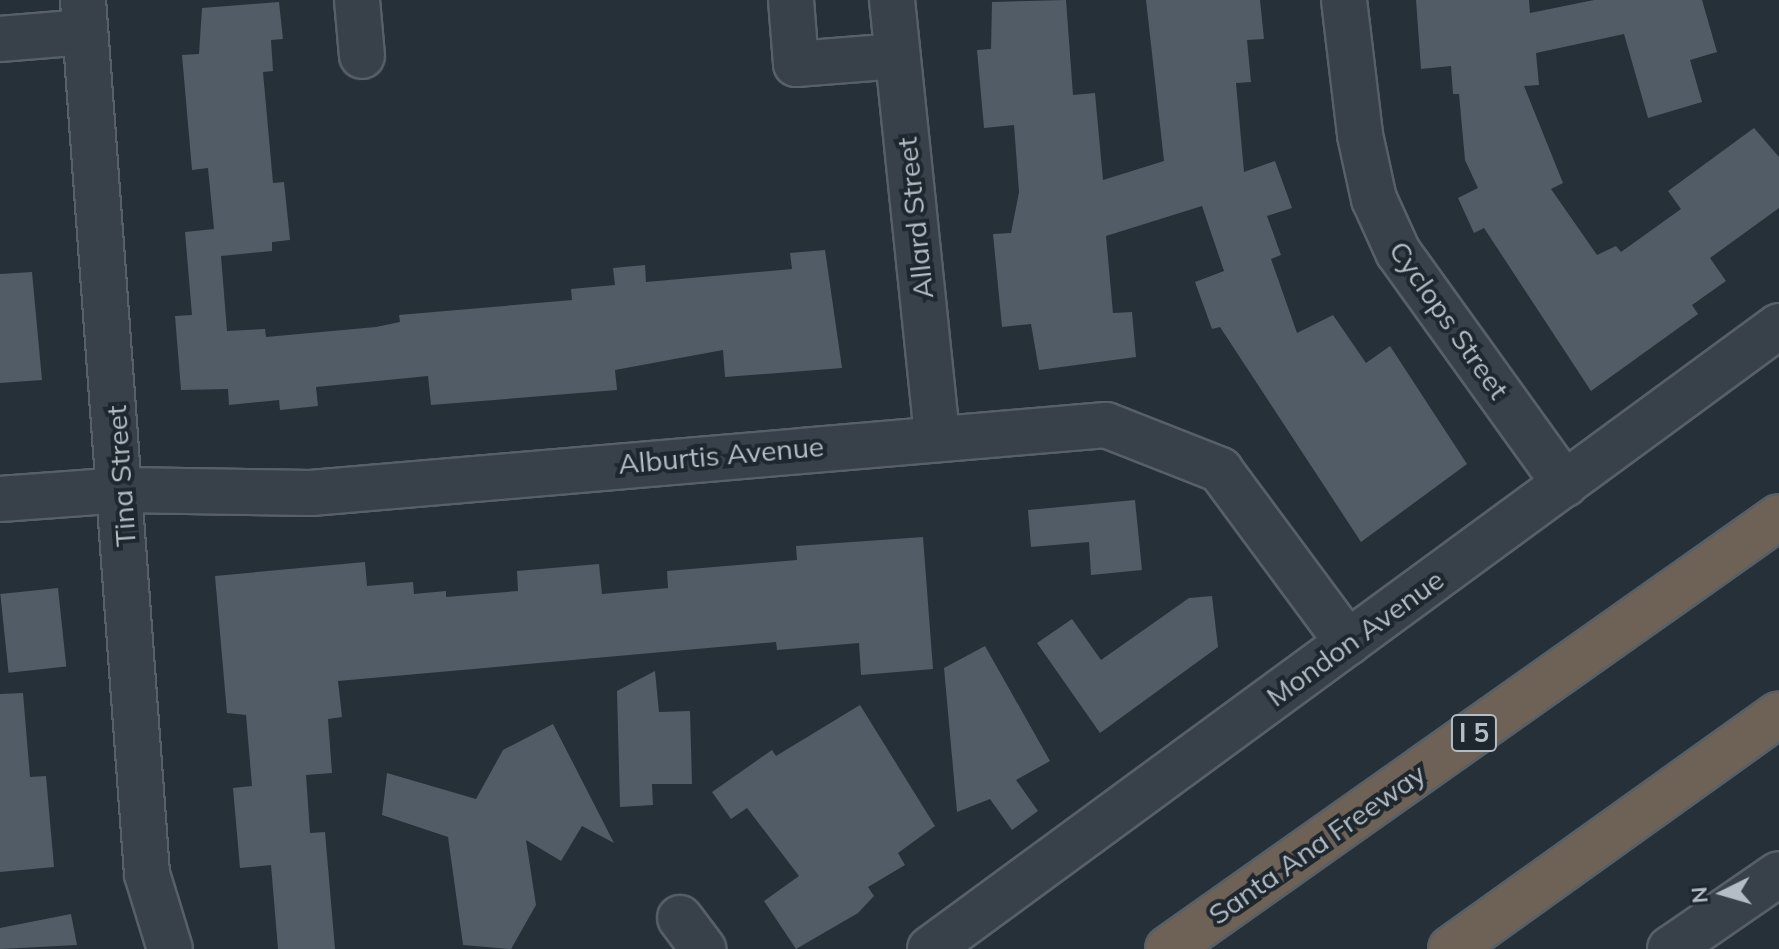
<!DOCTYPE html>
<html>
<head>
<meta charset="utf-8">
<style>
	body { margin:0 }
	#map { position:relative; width:1779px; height:949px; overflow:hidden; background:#253038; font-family:Mulish,sans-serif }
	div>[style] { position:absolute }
	.building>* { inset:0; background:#515c67; transform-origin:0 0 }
	.roads { filter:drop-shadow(2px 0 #575f67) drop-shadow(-2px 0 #575f67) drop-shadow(0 2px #575f67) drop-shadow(0 -2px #575f67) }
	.minor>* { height:44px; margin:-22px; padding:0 22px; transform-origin:22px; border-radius:22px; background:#384149 }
	.highway>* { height:44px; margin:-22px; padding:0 22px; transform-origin:22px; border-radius:22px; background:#6e6256 }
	span { translate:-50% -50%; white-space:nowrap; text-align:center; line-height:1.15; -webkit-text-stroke:8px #1e262e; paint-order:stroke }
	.shield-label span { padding:2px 6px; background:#1e262e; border:2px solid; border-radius:6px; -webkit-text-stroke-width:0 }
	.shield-label { font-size:26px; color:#b4bcc5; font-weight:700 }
	.street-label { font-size:28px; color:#b4bcc5 }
	.north { position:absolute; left:1683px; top:853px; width:80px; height:80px; -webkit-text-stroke:6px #1e262e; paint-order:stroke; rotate:265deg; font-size:22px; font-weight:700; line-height:32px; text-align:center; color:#b4bcc5 }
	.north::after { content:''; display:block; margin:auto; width:28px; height:36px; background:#b4bcc5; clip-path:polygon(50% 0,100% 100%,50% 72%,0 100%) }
</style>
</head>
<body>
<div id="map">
	<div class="building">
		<div style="clip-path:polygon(1066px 0,1073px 95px,1095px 93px,1103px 180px,1164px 161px,1146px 0,1260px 0,1264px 39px,1247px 40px,1251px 82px,1236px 83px,1244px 172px,1275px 161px,1292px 208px,1267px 216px,1281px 255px,1271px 259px,1297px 333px,1333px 315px,1366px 363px,1390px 346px,1467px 464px,1361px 542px,1220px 327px,1212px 329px,1195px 282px,1224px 271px,1202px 206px,1106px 236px,1113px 313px,1132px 312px,1136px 357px,1039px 370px,1031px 324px,1002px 327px,993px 234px,1011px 233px,1019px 192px,1014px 125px,984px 128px,977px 50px,991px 49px,992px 2px)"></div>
		<div style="clip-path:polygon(1416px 0,1529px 0,1530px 13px,1594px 0,1702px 0,1717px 52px,1690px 60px,1702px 102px,1648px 118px,1624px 34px,1536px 53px,1539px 85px,1524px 86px,1563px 183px,1551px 189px,1597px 255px,1616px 246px,1621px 252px,1681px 209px,1668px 191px,1754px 128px,1779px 157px,1779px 208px,1710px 258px,1726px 281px,1692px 305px,1698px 314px,1591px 391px,1484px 228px,1474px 233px,1458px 198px,1478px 188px,1465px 160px,1459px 94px,1453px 94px,1451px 66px,1421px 69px)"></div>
		<div style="clip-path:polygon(279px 2px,283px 39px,271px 40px,273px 71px,263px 72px,273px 183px,284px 182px,290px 240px,272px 242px,272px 251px,221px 256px,227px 331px,265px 329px,266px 337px,376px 327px,400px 322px,399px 315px,572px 300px,571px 289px,615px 285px,613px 268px,645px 265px,646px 282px,792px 269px,790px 253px,825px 250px,842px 368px,725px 377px,723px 350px,615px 370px,617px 390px,431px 405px,428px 376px,316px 387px,318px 406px,280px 410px,279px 400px,229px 405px,228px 389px,181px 390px,175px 316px,192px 315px,185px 232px,214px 229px,208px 168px,192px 170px,182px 55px,199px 54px,202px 8px)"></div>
		<div style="clip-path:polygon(32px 272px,42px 380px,0 383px,0 274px)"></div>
		<div style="clip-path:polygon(1135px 500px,1142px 570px,1091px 575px,1089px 542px,1031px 547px,1028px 510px)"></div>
		<div style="clip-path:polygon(923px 537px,933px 669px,861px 675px,859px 643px,777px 650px,776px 642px,338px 681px,342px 717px,328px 719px,332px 773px,306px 775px,310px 833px,325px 832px,335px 949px,278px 949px,271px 865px,240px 868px,233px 788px,252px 786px,246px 715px,227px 713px,215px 576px,365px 562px,367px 586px,413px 582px,414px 594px,446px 591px,446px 597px,518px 591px,517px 571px,599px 564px,602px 594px,668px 588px,667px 571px,797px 560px,796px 546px)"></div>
		<div style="left:58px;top:588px;width:79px;height:58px;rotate:84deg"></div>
		<div style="clip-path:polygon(1212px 596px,1218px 647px,1100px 733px,1037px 643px,1072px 619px,1101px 660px,1189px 598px)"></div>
		<div style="clip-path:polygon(985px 646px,1050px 761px,1016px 780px,1038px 811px,1012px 830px,990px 799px,957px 812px,944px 668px)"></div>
		<div style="clip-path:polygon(655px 671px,659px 712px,690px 711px,692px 784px,652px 784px,653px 805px,620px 807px,617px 691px)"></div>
		<div style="clip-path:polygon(23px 693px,30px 777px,46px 776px,54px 867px,0 872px,0 694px)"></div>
		<div style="clip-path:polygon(860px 705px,935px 826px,898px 853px,905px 865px,868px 887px,874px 896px,858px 913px,796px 949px,764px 901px,799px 876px,747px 808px,731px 819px,712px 792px,772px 750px,776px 756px)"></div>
		<div style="clip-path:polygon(553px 724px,614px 843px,582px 826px,561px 861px,526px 840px,536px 905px,511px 949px,463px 945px,448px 837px,382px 815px,387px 773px,476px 799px,503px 750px)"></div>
		<div style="clip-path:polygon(71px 914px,77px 945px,0 949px,0 928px)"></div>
	</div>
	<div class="roads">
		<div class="minor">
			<div style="left:83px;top:0;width:876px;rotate:85.81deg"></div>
			<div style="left:147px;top:874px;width:78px;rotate:73deg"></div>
			<div style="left:357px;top:0;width:56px;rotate:84.9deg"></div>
			<div style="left:791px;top:0;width:64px;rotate:85.5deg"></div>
			<div style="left:796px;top:64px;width:102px;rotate:-4.5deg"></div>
			<div style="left:892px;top:0;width:437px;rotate:84.1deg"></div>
			<div style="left:1344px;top:0;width:136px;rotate:83.2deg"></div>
			<div style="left:1360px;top:135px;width:66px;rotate:77.7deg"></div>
			<div style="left:1374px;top:199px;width:58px;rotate:65.6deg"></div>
			<div style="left:1398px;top:252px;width:286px;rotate:54.3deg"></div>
			<div style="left:0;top:39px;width:85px;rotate:-4.7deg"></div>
			<div style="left:0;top:499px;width:123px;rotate:-4.2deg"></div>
			<div style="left:123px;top:490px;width:188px;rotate:0.9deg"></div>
			<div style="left:311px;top:493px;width:798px;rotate:-4.89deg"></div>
			<div style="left:1106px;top:425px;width:123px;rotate:21.5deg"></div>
			<div style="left:1220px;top:470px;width:215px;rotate:53.5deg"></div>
			<div style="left:680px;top:918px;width:39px;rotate:53deg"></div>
			<div style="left:930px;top:949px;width:1053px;rotate:-36.27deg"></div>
			<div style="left:1670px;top:949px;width:132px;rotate:-34.5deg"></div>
		</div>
		<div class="highway">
			<div style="left:1168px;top:949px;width:748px;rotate:-35.26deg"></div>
			<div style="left:1451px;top:949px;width:403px;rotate:-35.6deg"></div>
		</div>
	</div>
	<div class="shield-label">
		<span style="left:1474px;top:733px">I 5</span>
	</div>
	<div class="street-label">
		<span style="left:915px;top:218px;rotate:-96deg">Allard Street</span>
		<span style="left:1449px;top:320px;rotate:55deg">Cyclops Street</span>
		<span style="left:721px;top:455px;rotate:-5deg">Alburtis Avenue</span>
		<span style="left:121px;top:476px;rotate:-94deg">Tina Street</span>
		<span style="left:1355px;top:638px;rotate:-36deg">Mondon Avenue</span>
		<span style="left:1317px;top:844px;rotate:-35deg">Santa Ana Freeway</span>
	</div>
	<div class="north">N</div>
</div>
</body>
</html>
